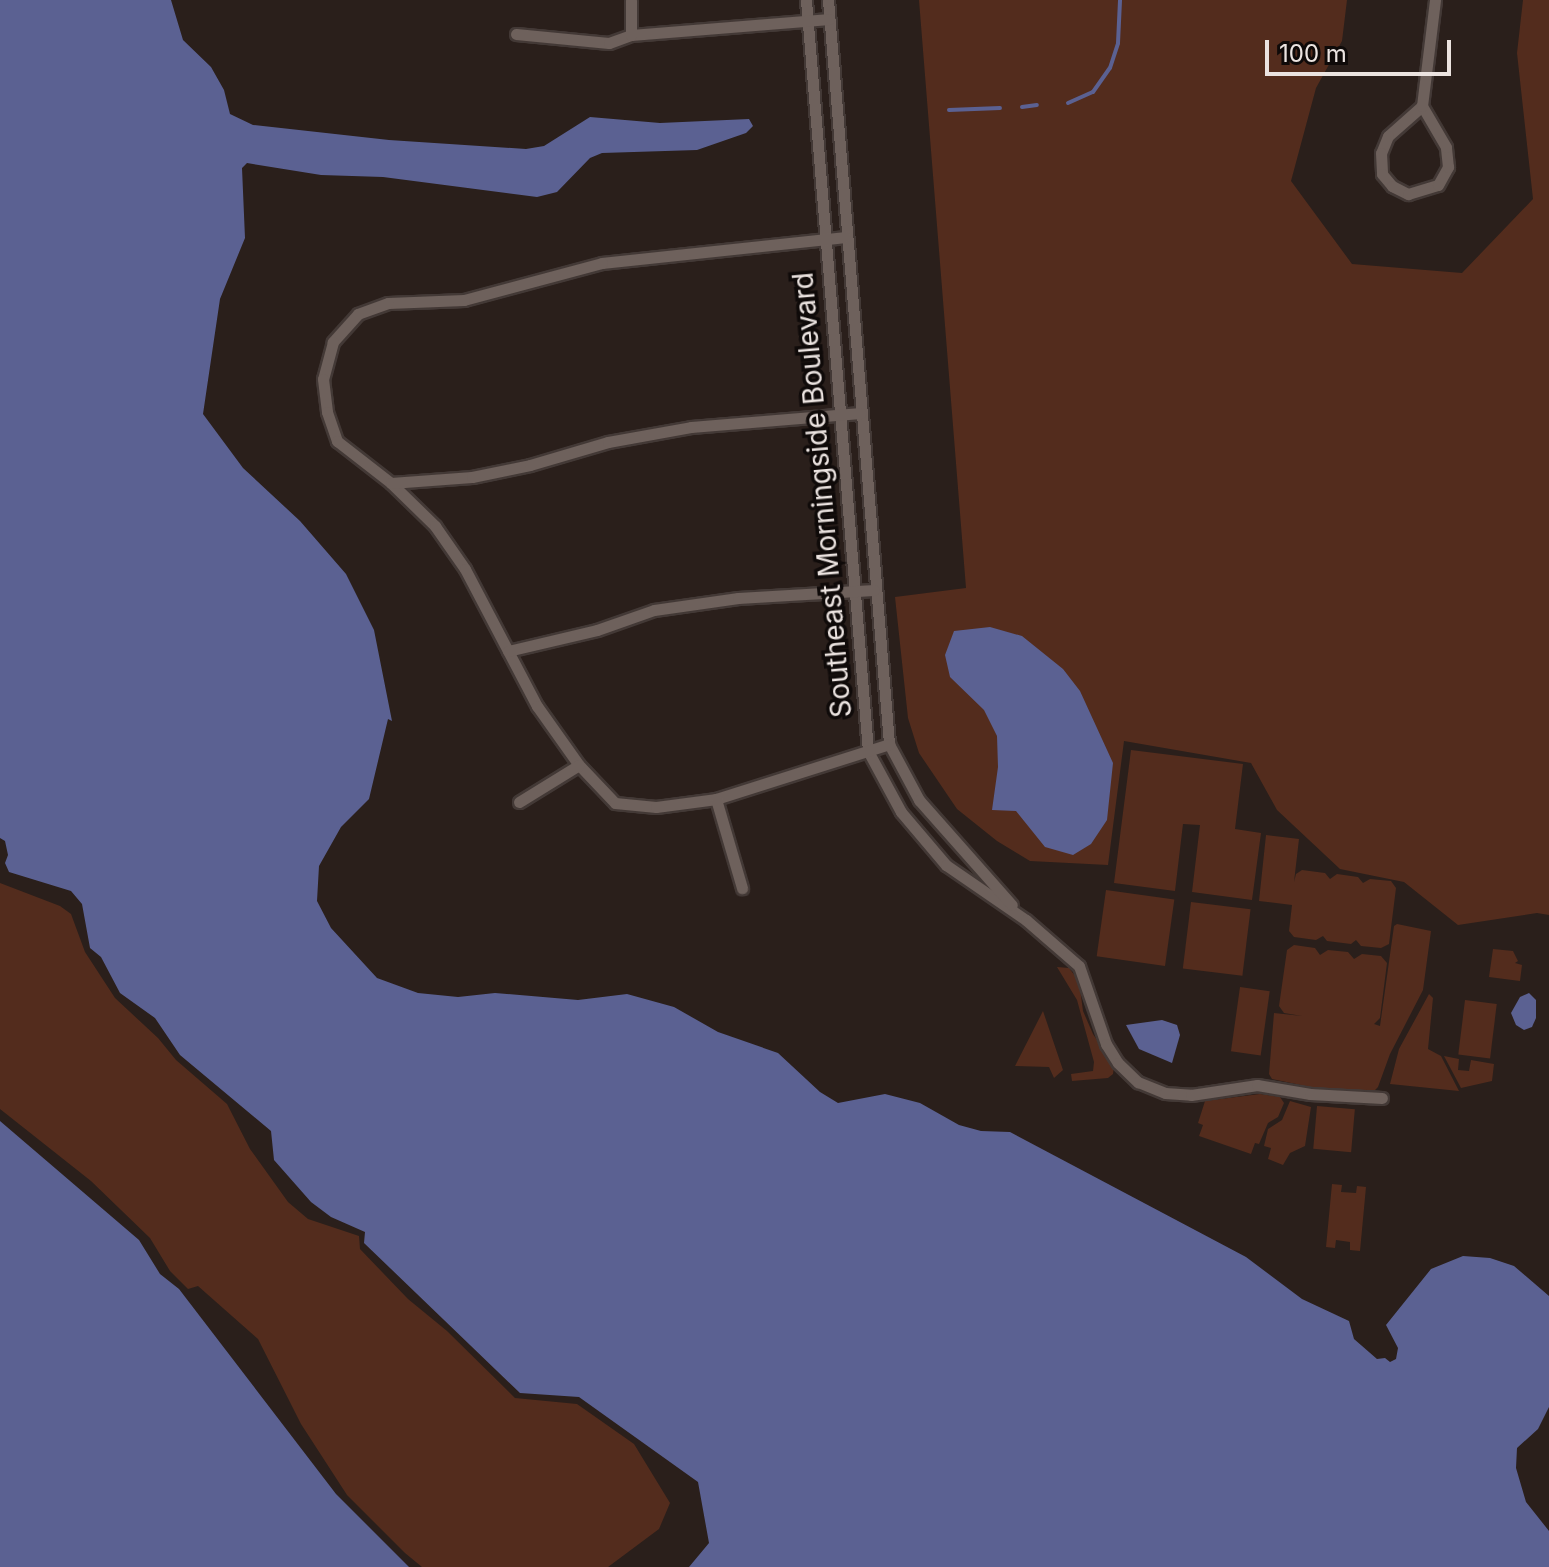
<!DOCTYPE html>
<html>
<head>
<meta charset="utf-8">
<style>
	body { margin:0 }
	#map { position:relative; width:1549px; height:1567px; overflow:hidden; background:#2a1f1b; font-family:Inter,sans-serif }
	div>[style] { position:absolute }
	.green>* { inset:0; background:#532c1d; transform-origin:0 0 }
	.water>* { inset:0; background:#5b6192 }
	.stream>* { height:4px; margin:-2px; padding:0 2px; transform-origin:2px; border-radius:2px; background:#5b6192 }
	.roads { filter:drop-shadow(2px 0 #433936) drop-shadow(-2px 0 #433936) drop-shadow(0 2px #433936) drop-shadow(0 -2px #433936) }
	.street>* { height:11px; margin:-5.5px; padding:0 5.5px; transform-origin:5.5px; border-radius:5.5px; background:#6e615c }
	span { translate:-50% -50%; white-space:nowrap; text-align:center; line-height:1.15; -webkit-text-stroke:7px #0f0a09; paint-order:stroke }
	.street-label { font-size:28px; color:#ebe3e0 }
	.scale { position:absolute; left:1265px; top:40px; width:186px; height:36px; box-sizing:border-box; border:4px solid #ebe3e0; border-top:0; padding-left:10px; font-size:24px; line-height:28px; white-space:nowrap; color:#ebe3e0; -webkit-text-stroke:6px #0f0a09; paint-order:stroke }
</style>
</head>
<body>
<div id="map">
	<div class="green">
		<div style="clip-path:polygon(919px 0,1347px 0,1342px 41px,1316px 88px,1291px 181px,1352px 264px,1462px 273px,1533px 199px,1517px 53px,1523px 0,1549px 0,1549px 915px,1537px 913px,1458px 925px,1404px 882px,1340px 869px,1277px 810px,1251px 763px,1124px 741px,1108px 865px,1030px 861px,997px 841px,957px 809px,919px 753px,908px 718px,895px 597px,966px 588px)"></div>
		<div style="clip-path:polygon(1131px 750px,1243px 764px,1235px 829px,1261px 833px,1252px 900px,1192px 892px,1200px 825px,1183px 824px,1175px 891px,1114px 883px)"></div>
		<div style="clip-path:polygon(1266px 835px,1299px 839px,1294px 882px,1296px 874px,1302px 870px,1325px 873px,1330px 879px,1337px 874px,1358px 877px,1363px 883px,1370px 879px,1391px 881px,1396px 888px,1389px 944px,1381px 948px,1361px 946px,1356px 940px,1351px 944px,1327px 941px,1323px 936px,1316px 940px,1294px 937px,1289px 931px,1292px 905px,1259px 901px)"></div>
		<div style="clip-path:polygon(0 883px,60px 906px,71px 914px,85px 952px,115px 998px,158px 1038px,176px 1060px,227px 1104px,250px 1149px,288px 1202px,308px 1219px,359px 1236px,360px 1249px,408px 1299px,447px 1331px,515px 1398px,577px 1404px,634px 1444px,670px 1503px,659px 1529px,608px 1567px,422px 1567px,405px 1553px,347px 1495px,301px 1424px,258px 1339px,198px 1286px,188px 1289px,170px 1271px,150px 1238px,91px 1181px,0 1109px)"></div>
		<div style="left:1106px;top:890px;width:69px;height:67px;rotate:8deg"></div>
		<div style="left:1191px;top:902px;width:60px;height:67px;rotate:7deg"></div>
		<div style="clip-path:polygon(1397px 924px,1431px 931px,1423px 990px,1390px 1054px,1378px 1087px,1373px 1092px,1320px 1089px,1272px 1079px,1269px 1074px,1274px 1013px,1302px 1016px,1284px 1013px,1279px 1006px,1287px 950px,1294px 945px,1315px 948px,1320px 955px,1328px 950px,1348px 952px,1354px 959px,1362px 954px,1381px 956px,1387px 963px,1380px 1018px,1374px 1024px,1380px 1026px,1394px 926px)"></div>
		<div style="clip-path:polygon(1493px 949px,1513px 951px,1518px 961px,1515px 963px,1522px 965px,1520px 981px,1489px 977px)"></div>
		<div style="clip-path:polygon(1057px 967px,1069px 968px,1079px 981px,1083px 1011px,1093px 1034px,1114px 1066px,1113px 1074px,1108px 1078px,1072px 1081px,1071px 1074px,1093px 1071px,1094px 1062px,1077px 1000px)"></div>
		<div style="left:1240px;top:987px;width:30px;height:65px;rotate:8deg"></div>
		<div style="clip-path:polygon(1429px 994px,1433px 998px,1428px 1049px,1441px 1056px,1459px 1091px,1390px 1084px,1399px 1049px)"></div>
		<div style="left:1465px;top:1000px;width:32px;height:55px;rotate:7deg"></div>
		<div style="clip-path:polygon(1043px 1011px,1063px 1070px,1054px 1078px,1049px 1067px,1015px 1066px)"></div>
		<div style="clip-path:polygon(1444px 1056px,1459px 1059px,1458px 1070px,1469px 1071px,1471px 1060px,1494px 1064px,1492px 1081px,1461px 1088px)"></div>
		<div style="clip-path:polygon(1260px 1094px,1280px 1097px,1284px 1103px,1278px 1117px,1268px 1123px,1259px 1144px,1255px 1143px,1251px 1154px,1199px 1136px,1203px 1125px,1198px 1123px,1205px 1101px)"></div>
		<div style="clip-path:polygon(1290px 1101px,1311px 1107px,1305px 1146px,1290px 1153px,1283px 1165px,1268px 1159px,1271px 1148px,1264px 1146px,1268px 1129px,1282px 1120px)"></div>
		<div style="left:1317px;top:1106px;width:38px;height:43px;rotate:5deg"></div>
		<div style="clip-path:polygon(1332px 1184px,1342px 1185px,1341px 1192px,1356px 1193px,1357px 1186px,1366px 1187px,1360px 1251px,1350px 1250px,1350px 1242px,1336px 1240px,1335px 1248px,1326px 1247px)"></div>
	</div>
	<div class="water">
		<div style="clip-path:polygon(0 0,171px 0,183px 40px,211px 67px,224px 90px,230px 114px,253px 125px,389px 140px,526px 149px,544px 146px,590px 117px,660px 123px,749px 119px,753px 126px,746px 133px,697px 150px,602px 153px,590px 158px,557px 192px,537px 197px,383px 177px,321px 175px,247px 163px,242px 168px,245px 238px,220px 299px,203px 414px,243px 468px,300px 521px,346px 574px,374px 630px,392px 721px,388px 719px,369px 799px,341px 827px,319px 866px,317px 901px,331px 928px,377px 978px,418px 993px,458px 997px,495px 993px,578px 1000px,627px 994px,674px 1007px,718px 1032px,778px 1053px,820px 1092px,838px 1103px,885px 1094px,920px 1103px,959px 1125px,981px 1131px,1010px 1132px,1246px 1257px,1302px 1299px,1349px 1321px,1354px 1339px,1377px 1359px,1385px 1358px,1390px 1362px,1396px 1359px,1398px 1348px,1386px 1325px,1431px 1269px,1463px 1256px,1490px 1258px,1514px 1266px,1549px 1296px,1549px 1407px,1538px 1429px,1517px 1448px,1516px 1468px,1526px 1502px,1549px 1531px,1549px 1567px,689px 1567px,709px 1543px,698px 1482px,579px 1397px,520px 1393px,364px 1243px,365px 1232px,331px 1217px,311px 1202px,274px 1160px,271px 1131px,180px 1055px,155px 1018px,120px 993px,101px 957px,90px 948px,82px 904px,71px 891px,9px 872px,5px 863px,8px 855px,5px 841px,0 838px)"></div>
		<div style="clip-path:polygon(990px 627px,1022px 636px,1063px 669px,1080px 691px,1113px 763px,1107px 820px,1091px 844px,1073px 855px,1045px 847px,1016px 811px,992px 810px,998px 767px,997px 736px,984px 710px,950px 677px,945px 655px,954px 631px)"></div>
		<div style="clip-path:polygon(1529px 993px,1536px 1000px,1536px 1018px,1532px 1027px,1524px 1030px,1516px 1025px,1511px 1013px,1520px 997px)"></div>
		<div style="clip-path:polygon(1162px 1020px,1177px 1025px,1180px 1035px,1172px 1063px,1139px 1049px,1126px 1025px)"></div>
		<div style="clip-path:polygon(0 1121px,139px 1240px,160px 1274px,179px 1289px,336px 1494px,409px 1567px,0 1567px)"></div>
	</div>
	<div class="stream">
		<div style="left:1068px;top:103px;width:27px;rotate:-24deg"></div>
		<div style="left:1093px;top:92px;width:29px;rotate:-55deg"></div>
		<div style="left:1110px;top:68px;width:26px;rotate:-72deg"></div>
		<div style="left:1118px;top:43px;width:43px;rotate:-87.3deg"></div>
		<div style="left:1022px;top:107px;width:15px;rotate:-8deg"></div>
		<div style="left:949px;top:110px;width:51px;rotate:-2.2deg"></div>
	</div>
	<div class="roads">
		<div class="street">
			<div style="left:806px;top:0;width:754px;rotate:85.28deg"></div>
			<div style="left:868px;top:751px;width:69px;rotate:61.6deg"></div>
			<div style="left:901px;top:812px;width:70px;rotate:49.7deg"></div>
			<div style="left:946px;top:865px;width:97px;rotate:34.5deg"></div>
			<div style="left:1026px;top:920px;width:70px;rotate:41deg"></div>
			<div style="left:1079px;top:966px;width:83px;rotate:70.9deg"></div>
			<div style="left:1106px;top:1044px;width:22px;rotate:58deg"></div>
			<div style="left:1118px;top:1063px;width:28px;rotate:44deg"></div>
			<div style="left:1138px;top:1082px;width:29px;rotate:22deg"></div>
			<div style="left:1165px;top:1093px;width:26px;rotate:4deg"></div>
			<div style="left:1191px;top:1095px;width:67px;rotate:-8.6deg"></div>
			<div style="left:1257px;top:1085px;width:54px;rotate:9.6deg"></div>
			<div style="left:1310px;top:1094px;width:72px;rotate:3.2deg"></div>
			<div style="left:828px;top:0;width:746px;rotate:85.31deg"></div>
			<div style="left:889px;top:744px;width:64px;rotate:61.8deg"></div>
			<div style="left:919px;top:800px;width:140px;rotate:48.5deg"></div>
			<div style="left:516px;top:34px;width:93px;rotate:5.5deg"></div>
			<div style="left:609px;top:43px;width:23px;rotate:-20deg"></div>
			<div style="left:631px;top:35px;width:199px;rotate:-4.6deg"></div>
			<div style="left:631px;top:35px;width:35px;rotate:-90deg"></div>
			<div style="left:1422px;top:106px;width:45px;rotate:138.6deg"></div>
			<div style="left:1388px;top:136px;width:18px;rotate:112deg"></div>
			<div style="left:1381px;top:153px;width:21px;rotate:87deg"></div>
			<div style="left:1382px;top:174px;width:16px;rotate:50deg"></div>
			<div style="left:1392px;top:186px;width:18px;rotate:27deg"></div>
			<div style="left:1408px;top:194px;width:31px;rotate:-17deg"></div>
			<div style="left:1438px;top:185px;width:21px;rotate:-61deg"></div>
			<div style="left:1448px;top:167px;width:20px;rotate:-96deg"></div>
			<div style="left:1446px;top:147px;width:48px;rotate:-120.3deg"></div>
			<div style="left:1422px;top:106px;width:107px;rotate:-83deg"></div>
			<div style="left:845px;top:237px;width:244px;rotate:173.9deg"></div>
			<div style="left:602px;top:263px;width:143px;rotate:165deg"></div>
			<div style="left:464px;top:300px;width:76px;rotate:177.7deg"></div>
			<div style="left:388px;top:303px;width:32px;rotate:160deg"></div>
			<div style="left:358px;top:314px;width:38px;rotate:132deg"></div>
			<div style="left:333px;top:342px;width:38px;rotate:105deg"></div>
			<div style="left:323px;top:379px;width:33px;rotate:83deg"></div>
			<div style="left:327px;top:412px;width:31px;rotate:71deg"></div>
			<div style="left:337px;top:441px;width:68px;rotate:37.9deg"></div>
			<div style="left:391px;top:483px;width:62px;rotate:44.3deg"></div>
			<div style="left:435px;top:526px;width:52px;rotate:55.1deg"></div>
			<div style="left:465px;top:569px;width:155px;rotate:62.3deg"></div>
			<div style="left:537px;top:706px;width:72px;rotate:54.6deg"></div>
			<div style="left:579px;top:765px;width:52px;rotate:46.5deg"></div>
			<div style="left:615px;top:803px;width:41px;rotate:5.6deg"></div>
			<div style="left:656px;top:807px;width:61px;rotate:-7.6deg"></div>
			<div style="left:716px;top:799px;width:182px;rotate:-17.6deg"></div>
			<div style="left:391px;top:483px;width:81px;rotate:-4.2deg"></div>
			<div style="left:472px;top:477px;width:59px;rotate:-11.7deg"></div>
			<div style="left:530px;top:465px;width:81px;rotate:-16.4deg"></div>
			<div style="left:608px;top:442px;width:84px;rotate:-10.2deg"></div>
			<div style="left:691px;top:427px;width:170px;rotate:-4.7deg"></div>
			<div style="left:508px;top:651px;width:91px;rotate:-13.3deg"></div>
			<div style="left:597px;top:630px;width:60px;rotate:-19.3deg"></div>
			<div style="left:654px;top:610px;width:85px;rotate:-8.1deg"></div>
			<div style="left:738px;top:598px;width:136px;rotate:-3.4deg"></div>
			<div style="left:716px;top:799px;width:93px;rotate:73.7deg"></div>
			<div style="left:519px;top:802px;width:70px;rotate:-31.7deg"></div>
		</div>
	</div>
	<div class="street-label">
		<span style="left:822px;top:495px;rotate:-95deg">Southeast Morningside Boulevard</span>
	</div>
	<div class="scale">100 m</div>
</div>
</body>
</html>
